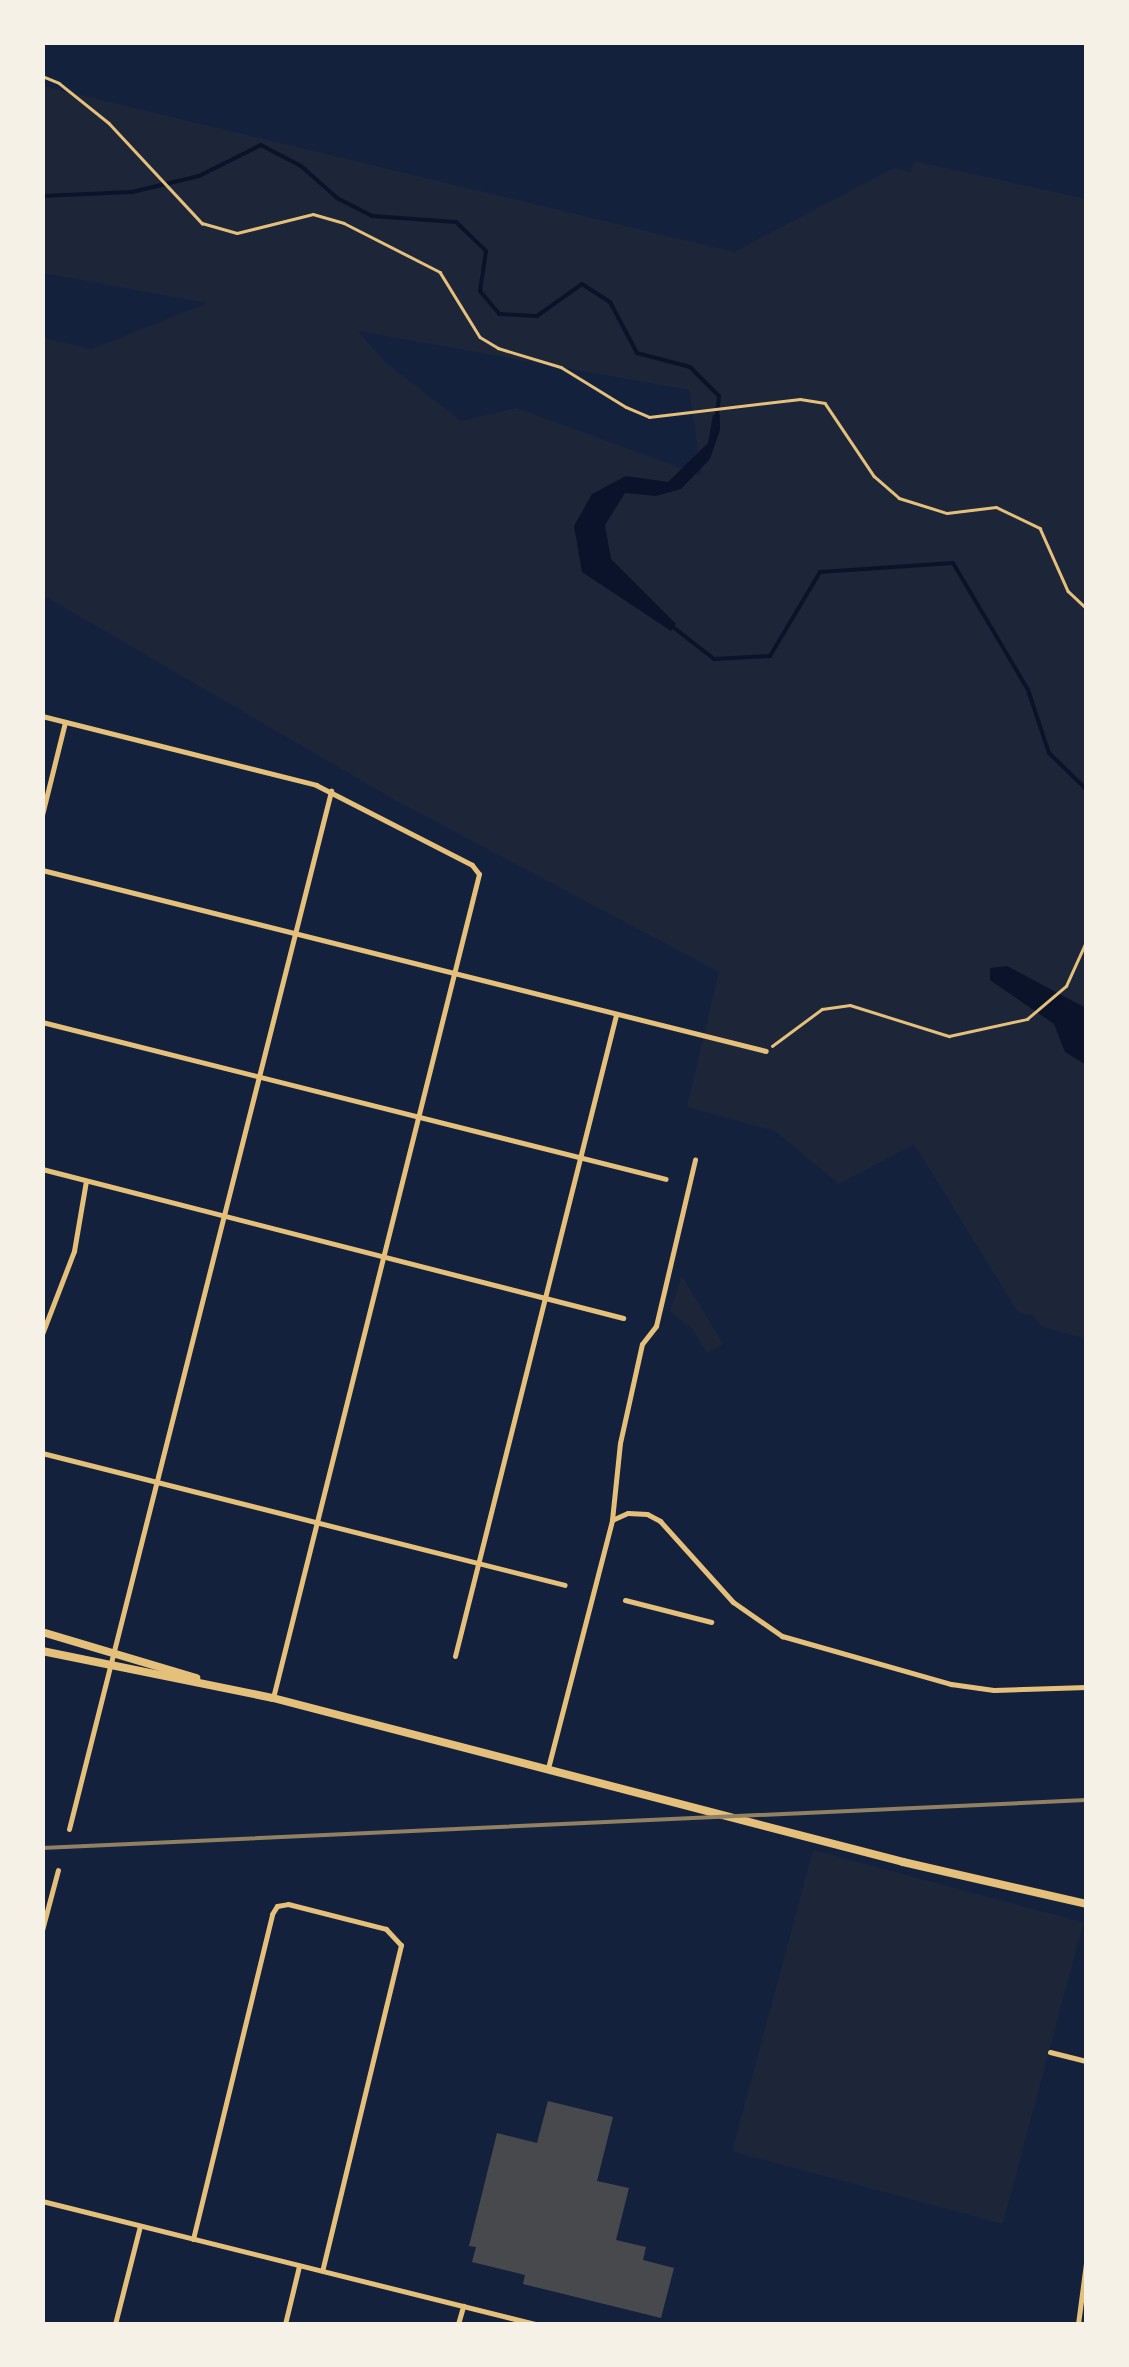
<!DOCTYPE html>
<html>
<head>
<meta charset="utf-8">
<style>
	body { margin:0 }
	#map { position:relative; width:1129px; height:2367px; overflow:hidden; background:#14213d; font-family:Cabin,sans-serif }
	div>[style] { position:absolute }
	.green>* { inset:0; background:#1d2539; transform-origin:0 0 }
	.water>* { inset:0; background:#0b132b }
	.stream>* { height:4px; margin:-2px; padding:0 2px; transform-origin:2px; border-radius:2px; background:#0b132b }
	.building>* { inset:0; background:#48494c }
	.path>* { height:2.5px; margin:-1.25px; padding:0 1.25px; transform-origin:1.25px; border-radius:1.25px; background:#e5c07b }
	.minor>* { height:5px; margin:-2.5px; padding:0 2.5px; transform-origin:2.5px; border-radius:2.5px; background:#e5c07b }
	.secondary>* { height:8px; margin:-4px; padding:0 4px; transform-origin:4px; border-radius:4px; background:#e5c07b }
	.rail>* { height:4px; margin:-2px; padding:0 2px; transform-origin:2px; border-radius:2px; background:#918062 }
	span { translate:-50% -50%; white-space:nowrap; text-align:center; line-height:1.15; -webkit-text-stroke:8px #f6f1e7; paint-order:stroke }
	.frame { position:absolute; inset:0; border:45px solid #f6f1e7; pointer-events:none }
</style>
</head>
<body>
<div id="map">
	<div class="green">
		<div style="clip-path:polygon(evenodd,43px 86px,734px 252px,894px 168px,911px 172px,914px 161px,1086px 199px,1086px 1339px,1041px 1326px,1034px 1316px,1018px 1312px,914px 1144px,839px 1184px,775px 1131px,687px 1107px,719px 972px,395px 800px,43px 595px,43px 338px,92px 349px,207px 303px,43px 273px,43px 86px,358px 331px,689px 390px,702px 476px,517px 408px,461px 421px,385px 362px,358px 331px)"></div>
		<div style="clip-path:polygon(682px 1276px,723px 1344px,707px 1353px,692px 1328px,670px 1312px)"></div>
		<div style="left:813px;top:1850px;width:280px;height:312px;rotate:15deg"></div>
	</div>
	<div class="water">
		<div style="clip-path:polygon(720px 414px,720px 430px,710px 459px,681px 489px,656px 496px,625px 493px,605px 525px,611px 559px,676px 624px,671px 631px,582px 572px,574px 526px,592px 494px,626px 476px,668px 482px,708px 443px,713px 415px)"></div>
		<div style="clip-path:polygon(1007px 966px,1086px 1008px,1086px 1065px,1065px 1052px,1054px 1024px,990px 980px,990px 968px)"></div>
	</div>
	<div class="stream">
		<div style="left:42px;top:196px;width:90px;rotate:-2.5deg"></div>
		<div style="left:132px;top:192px;width:69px;rotate:-13.4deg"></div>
		<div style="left:199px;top:176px;width:69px;rotate:-26.6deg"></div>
		<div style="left:261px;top:145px;width:45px;rotate:27.7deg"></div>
		<div style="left:301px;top:166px;width:48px;rotate:41.6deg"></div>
		<div style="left:337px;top:198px;width:39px;rotate:27deg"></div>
		<div style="left:372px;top:216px;width:84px;rotate:4.1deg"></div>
		<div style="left:456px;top:222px;width:42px;rotate:44deg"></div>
		<div style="left:486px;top:251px;width:40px;rotate:98.5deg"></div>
		<div style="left:480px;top:291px;width:30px;rotate:50deg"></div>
		<div style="left:499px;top:314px;width:38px;rotate:3deg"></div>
		<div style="left:537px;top:316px;width:55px;rotate:-35.4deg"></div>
		<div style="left:582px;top:284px;width:33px;rotate:33deg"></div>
		<div style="left:610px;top:302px;width:58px;rotate:62.1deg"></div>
		<div style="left:637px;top:353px;width:55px;rotate:14.8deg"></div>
		<div style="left:690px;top:367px;width:41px;rotate:45deg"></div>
		<div style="left:719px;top:396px;width:20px;rotate:96deg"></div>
		<div style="left:673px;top:627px;width:52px;rotate:38deg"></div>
		<div style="left:714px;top:659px;width:56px;rotate:-3.1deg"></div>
		<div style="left:770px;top:656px;width:98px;rotate:-59.2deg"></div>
		<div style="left:820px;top:572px;width:133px;rotate:-3.9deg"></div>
		<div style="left:953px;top:563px;width:147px;rotate:59.4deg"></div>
		<div style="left:1028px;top:690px;width:66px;rotate:71.6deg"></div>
		<div style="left:1049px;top:753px;width:52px;rotate:44.2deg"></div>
	</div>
	<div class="building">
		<div style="clip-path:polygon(548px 2101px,613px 2117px,597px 2181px,629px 2188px,616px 2240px,646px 2247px,643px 2260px,674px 2268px,661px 2318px,523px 2284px,525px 2275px,472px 2262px,476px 2247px,469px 2246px,497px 2133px,537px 2143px)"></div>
	</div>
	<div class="path">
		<div style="left:42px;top:76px;width:18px;rotate:22deg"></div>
		<div style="left:59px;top:83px;width:64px;rotate:38.7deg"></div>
		<div style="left:109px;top:123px;width:137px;rotate:47.1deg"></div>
		<div style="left:202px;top:223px;width:36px;rotate:16deg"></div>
		<div style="left:237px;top:233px;width:78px;rotate:-14deg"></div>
		<div style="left:313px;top:214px;width:32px;rotate:16deg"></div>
		<div style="left:344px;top:223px;width:108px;rotate:27deg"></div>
		<div style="left:440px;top:272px;width:76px;rotate:58.4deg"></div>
		<div style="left:480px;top:337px;width:21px;rotate:31deg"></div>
		<div style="left:498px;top:348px;width:66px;rotate:16.8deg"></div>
		<div style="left:561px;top:367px;width:76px;rotate:31.6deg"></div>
		<div style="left:626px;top:407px;width:25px;rotate:23deg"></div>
		<div style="left:649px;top:417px;width:152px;rotate:-6.8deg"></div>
		<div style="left:800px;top:399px;width:25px;rotate:9deg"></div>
		<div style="left:825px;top:403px;width:88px;rotate:56.1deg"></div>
		<div style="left:874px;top:476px;width:33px;rotate:41deg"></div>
		<div style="left:899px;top:498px;width:50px;rotate:17.4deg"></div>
		<div style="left:947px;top:513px;width:49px;rotate:-7deg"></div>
		<div style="left:996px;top:507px;width:49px;rotate:25.5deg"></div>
		<div style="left:1040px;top:528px;width:69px;rotate:66deg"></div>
		<div style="left:1068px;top:591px;width:25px;rotate:43deg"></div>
		<div style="left:772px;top:1046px;width:62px;rotate:-36.5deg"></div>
		<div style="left:822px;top:1009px;width:28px;rotate:-8deg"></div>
		<div style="left:850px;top:1005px;width:104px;rotate:17.4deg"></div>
		<div style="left:949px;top:1036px;width:80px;rotate:-12.3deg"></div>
		<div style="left:1027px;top:1019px;width:51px;rotate:-40.2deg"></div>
		<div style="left:1066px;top:986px;width:48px;rotate:-65.6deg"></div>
	</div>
	<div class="minor">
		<div style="left:42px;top:716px;width:283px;rotate:14.1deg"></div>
		<div style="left:316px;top:785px;width:175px;rotate:27.1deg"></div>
		<div style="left:472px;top:865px;width:11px;rotate:52deg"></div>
		<div style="left:479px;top:874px;width:849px;rotate:104.04deg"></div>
		<div style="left:42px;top:815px;width:96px;rotate:-76.1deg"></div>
		<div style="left:42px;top:870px;width:746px;rotate:14.04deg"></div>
		<div style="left:42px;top:1022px;width:643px;rotate:14.12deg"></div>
		<div style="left:42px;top:1169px;width:600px;rotate:14.38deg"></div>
		<div style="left:42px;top:1334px;width:89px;rotate:-68.9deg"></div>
		<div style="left:74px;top:1251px;width:71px;rotate:-80.3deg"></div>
		<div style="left:42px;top:1453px;width:539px;rotate:14.17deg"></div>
		<div style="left:612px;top:1520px;width:17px;rotate:-24deg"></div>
		<div style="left:628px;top:1513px;width:19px;rotate:3deg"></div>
		<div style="left:647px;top:1514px;width:15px;rotate:28deg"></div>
		<div style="left:660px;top:1521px;width:109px;rotate:48deg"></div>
		<div style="left:733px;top:1602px;width:60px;rotate:34.8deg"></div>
		<div style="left:782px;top:1636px;width:176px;rotate:15.9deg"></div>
		<div style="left:951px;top:1684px;width:43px;rotate:7.9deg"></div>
		<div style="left:994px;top:1690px;width:92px;rotate:-1.9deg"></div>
		<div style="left:625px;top:1600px;width:89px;rotate:14.3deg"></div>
		<div style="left:455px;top:1656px;width:661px;rotate:-75.9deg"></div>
		<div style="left:548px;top:1768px;width:256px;rotate:-75.5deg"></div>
		<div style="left:612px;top:1520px;width:77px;rotate:-84.1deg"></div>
		<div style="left:620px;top:1443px;width:101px;rotate:-77.5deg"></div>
		<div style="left:642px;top:1344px;width:23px;rotate:-52deg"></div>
		<div style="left:656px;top:1326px;width:171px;rotate:-76.8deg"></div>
		<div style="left:69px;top:1829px;width:1071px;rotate:-75.83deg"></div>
		<div style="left:42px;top:1930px;width:62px;rotate:-75.1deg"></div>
		<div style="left:1050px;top:2052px;width:37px;rotate:14deg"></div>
		<div style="left:42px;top:2201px;width:508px;rotate:14.01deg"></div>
		<div style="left:193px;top:2239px;width:334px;rotate:-76.3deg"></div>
		<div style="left:272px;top:1914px;width:9px;rotate:-58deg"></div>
		<div style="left:277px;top:1906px;width:11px;rotate:-10deg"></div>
		<div style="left:288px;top:1904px;width:101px;rotate:14.3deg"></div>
		<div style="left:386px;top:1929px;width:22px;rotate:47deg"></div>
		<div style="left:401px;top:1945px;width:335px;rotate:103.6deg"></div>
		<div style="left:115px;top:2324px;width:101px;rotate:-75.7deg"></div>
		<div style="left:285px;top:2324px;width:60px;rotate:-76.4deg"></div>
		<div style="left:458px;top:2324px;width:19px;rotate:-74deg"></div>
		<div style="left:1078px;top:2324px;width:62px;rotate:-82.5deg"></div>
	</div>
	<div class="secondary">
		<div style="left:42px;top:1632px;width:161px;rotate:16.6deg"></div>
		<div style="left:42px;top:1651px;width:236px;rotate:11.5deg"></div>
		<div style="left:273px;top:1698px;width:651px;rotate:14.59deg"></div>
		<div style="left:903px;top:1862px;width:188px;rotate:12.9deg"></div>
	</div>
	<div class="rail">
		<div style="left:42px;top:1848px;width:1045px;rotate:-2.63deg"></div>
	</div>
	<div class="frame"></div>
</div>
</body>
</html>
